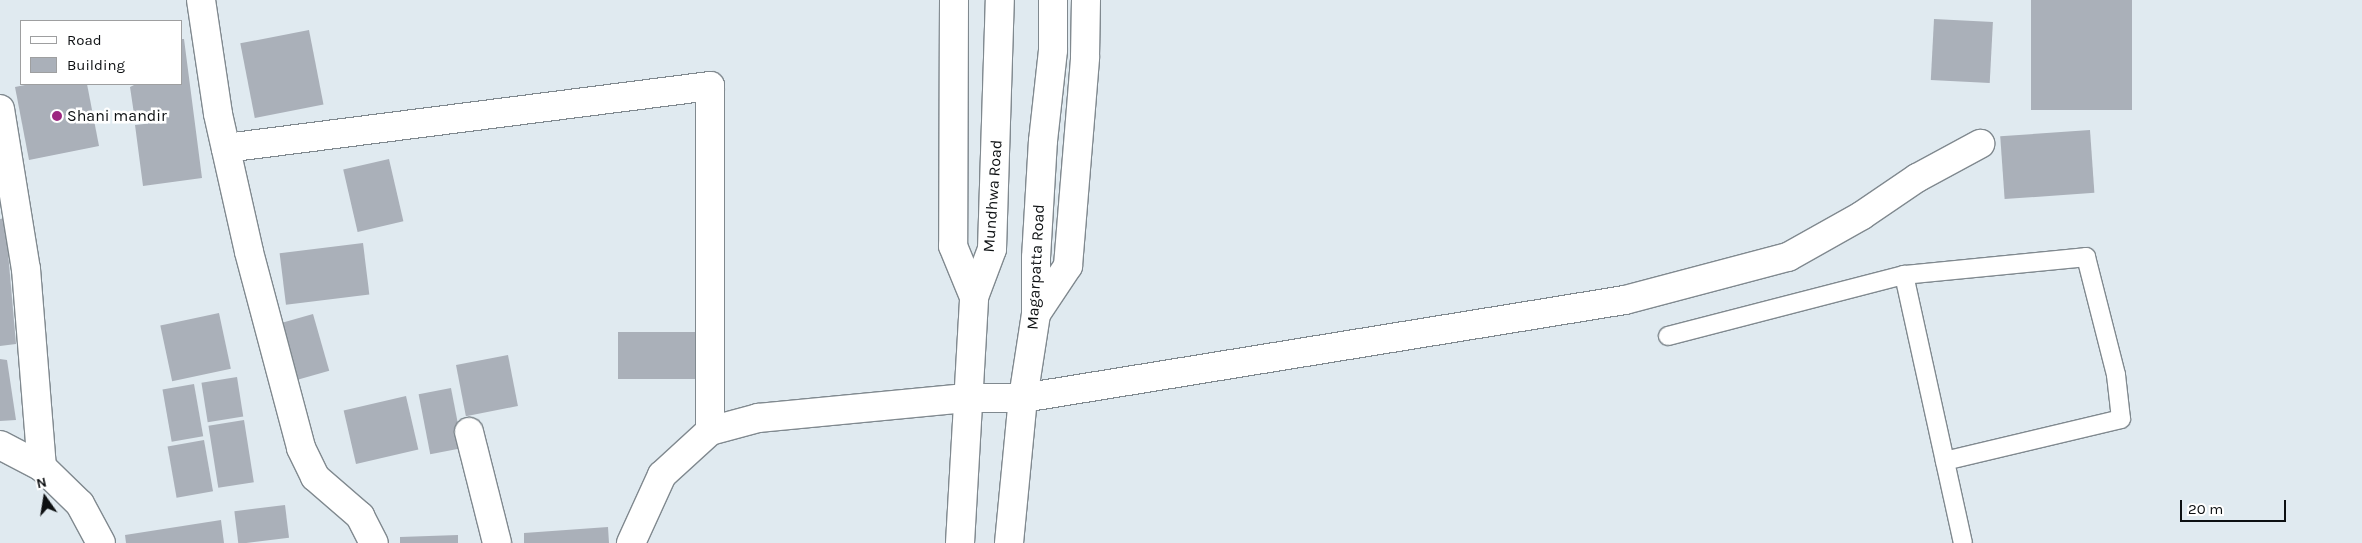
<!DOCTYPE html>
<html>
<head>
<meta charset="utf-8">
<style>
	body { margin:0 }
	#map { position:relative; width:2362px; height:543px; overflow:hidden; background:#e0eaf0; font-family:Karla,sans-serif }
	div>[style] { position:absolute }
	.building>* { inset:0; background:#aab0b9; transform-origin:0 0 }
	.roads { filter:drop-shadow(1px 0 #80898f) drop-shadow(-1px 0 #80898f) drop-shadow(0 1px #80898f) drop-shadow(0 -1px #80898f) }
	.service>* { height:18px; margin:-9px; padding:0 9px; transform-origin:9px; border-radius:9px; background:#fff }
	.minor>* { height:28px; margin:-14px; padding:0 14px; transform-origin:14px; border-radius:14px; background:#fff }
	.trunk>* { height:28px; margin:-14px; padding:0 14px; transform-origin:14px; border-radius:14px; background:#fff }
	.dots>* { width:14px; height:14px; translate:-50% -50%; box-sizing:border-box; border:2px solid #fff; border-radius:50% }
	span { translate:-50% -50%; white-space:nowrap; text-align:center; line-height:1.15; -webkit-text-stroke:5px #fff; paint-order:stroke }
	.poi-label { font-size:16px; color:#0d1012 }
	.left { translate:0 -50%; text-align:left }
	.street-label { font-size:16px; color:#0d1012 }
	.legend { position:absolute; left:20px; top:20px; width:162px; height:65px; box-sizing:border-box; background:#fff; border:1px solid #9e9fa0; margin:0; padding:6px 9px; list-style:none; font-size:15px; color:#0d1012 }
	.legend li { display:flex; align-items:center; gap:10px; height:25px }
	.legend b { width:25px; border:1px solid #9e9fa0 }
	.north { position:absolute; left:20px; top:473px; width:50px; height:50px; -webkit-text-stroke:4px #fff; paint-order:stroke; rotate:347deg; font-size:14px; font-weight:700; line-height:20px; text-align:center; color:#0d1012 }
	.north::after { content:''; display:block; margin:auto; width:18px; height:22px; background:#0d1012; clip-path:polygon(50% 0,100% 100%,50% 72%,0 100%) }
	.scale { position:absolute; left:2180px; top:500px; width:106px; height:22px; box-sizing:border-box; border:2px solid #0d1012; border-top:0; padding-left:6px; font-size:15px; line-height:18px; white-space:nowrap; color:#0d1012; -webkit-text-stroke:4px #fff; paint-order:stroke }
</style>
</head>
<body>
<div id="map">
	<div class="building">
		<div style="left:2031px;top:0;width:101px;height:110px"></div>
		<div style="left:1934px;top:19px;width:59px;height:61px;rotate:3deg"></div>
		<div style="left:309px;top:30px;width:76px;height:70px;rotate:79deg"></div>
		<div style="clip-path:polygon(181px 39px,184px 39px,202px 178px,143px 186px,135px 125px,153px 123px,151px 111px,134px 114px,130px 87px,136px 84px,181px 84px)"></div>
		<div style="clip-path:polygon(30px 84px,87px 84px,99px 146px,29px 160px,15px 87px)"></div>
		<div style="left:2090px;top:130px;width:63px;height:90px;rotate:86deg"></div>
		<div style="left:389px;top:159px;width:64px;height:47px;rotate:77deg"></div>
		<div style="clip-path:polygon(5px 218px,16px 344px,0 346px,0 219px)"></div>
		<div style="left:363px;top:243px;width:52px;height:84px;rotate:83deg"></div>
		<div style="left:219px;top:313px;width:57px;height:60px;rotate:78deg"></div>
		<div style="left:313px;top:314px;width:59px;height:33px;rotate:74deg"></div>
		<div style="left:618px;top:332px;width:77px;height:47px"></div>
		<div style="left:508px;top:355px;width:52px;height:53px;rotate:79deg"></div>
		<div style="clip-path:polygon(0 359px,7px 360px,16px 420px,0 421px)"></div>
		<div style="left:237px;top:377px;width:40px;height:36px;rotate:81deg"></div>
		<div style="left:194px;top:384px;width:53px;height:32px;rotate:80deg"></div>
		<div style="left:451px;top:388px;width:61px;height:33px;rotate:79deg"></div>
		<div style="left:406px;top:396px;width:55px;height:64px;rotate:77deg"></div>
		<div style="left:244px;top:420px;width:63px;height:36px;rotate:81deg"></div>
		<div style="left:204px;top:440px;width:52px;height:37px;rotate:80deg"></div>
		<div style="left:285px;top:505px;width:33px;height:51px;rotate:83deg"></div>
		<div style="clip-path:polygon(221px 520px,224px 543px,126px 543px,125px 535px)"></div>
		<div style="clip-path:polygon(608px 527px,609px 543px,524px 543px,524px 533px)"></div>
		<div style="clip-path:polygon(458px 535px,458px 543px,400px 543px,400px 537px)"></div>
	</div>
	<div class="roads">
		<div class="service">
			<div style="left:1904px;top:275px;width:274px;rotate:77.6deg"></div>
			<div style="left:1668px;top:336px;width:244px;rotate:-14.5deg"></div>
			<div style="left:1904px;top:275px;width:183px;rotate:-5.6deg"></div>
			<div style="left:2086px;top:257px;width:122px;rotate:75.7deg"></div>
			<div style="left:2116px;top:375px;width:44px;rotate:83.5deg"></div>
			<div style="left:2121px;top:419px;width:181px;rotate:166.6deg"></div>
		</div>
		<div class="minor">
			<div style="left:201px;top:0;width:115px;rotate:81.5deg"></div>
			<div style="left:218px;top:114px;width:141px;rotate:77.3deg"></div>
			<div style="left:249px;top:252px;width:203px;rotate:75.1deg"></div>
			<div style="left:301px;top:448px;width:32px;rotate:64deg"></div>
			<div style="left:315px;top:477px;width:60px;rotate:40.9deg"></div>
			<div style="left:360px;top:516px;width:30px;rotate:63deg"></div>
			<div style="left:0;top:109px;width:162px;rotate:80.8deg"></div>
			<div style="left:26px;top:269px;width:199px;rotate:85.4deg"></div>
			<div style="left:226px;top:148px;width:488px;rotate:-7.3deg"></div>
			<div style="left:710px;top:86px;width:345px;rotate:90deg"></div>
			<div style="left:469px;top:432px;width:114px;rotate:75.8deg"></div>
			<div style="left:0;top:445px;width:47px;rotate:27.6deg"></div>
			<div style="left:42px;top:467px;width:53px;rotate:44.2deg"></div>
			<div style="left:80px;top:504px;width:44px;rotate:61.7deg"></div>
			<div style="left:631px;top:543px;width:75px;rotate:-65.5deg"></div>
			<div style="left:662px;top:475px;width:65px;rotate:-42.5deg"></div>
			<div style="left:710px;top:431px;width:50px;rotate:-15.2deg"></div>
			<div style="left:758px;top:418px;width:209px;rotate:-5.5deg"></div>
			<div style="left:966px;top:398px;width:57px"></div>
			<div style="left:1023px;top:398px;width:610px;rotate:-9.25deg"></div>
			<div style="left:1625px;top:300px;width:169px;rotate:-14.8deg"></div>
			<div style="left:1788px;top:257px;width:84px;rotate:-29.3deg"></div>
			<div style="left:1861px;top:216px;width:68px;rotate:-34.2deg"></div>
			<div style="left:1917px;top:178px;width:72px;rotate:-28.4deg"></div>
		</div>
		<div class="trunk">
			<div style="left:954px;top:0;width:246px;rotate:90.2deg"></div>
			<div style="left:953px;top:246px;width:55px;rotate:67.6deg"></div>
			<div style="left:1036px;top:314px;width:58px;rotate:-56.3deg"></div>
			<div style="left:1068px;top:266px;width:210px;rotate:-85.3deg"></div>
			<div style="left:1085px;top:57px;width:57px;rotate:-89deg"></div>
			<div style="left:960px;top:543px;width:246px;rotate:-86.7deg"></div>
			<div style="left:974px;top:297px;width:51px;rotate:-69.4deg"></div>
			<div style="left:992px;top:249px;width:249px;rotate:-88.2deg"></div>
			<div style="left:1009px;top:543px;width:146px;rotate:-84.5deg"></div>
			<div style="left:1023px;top:398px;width:85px;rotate:-81.2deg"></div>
			<div style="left:1036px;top:314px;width:56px;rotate:-90deg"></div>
			<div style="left:1036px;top:258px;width:117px;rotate:-86.6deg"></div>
			<div style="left:1043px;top:141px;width:92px;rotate:-83.7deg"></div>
			<div style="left:1053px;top:50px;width:50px;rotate:-90deg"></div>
		</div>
	</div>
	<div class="dots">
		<div style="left:57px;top:116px;background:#9d2680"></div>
	</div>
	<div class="poi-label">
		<span class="left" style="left:67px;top:116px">Shani mandir</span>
	</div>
	<div class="street-label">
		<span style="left:993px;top:196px;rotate:-86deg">Mundhwa Road</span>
		<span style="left:1036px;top:267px;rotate:-87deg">Magarpatta Road</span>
	</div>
	<ul class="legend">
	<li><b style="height:6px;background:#fff"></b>Road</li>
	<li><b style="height:14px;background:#aab0b9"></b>Building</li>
	</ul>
	<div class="north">N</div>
	<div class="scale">20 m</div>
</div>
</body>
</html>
